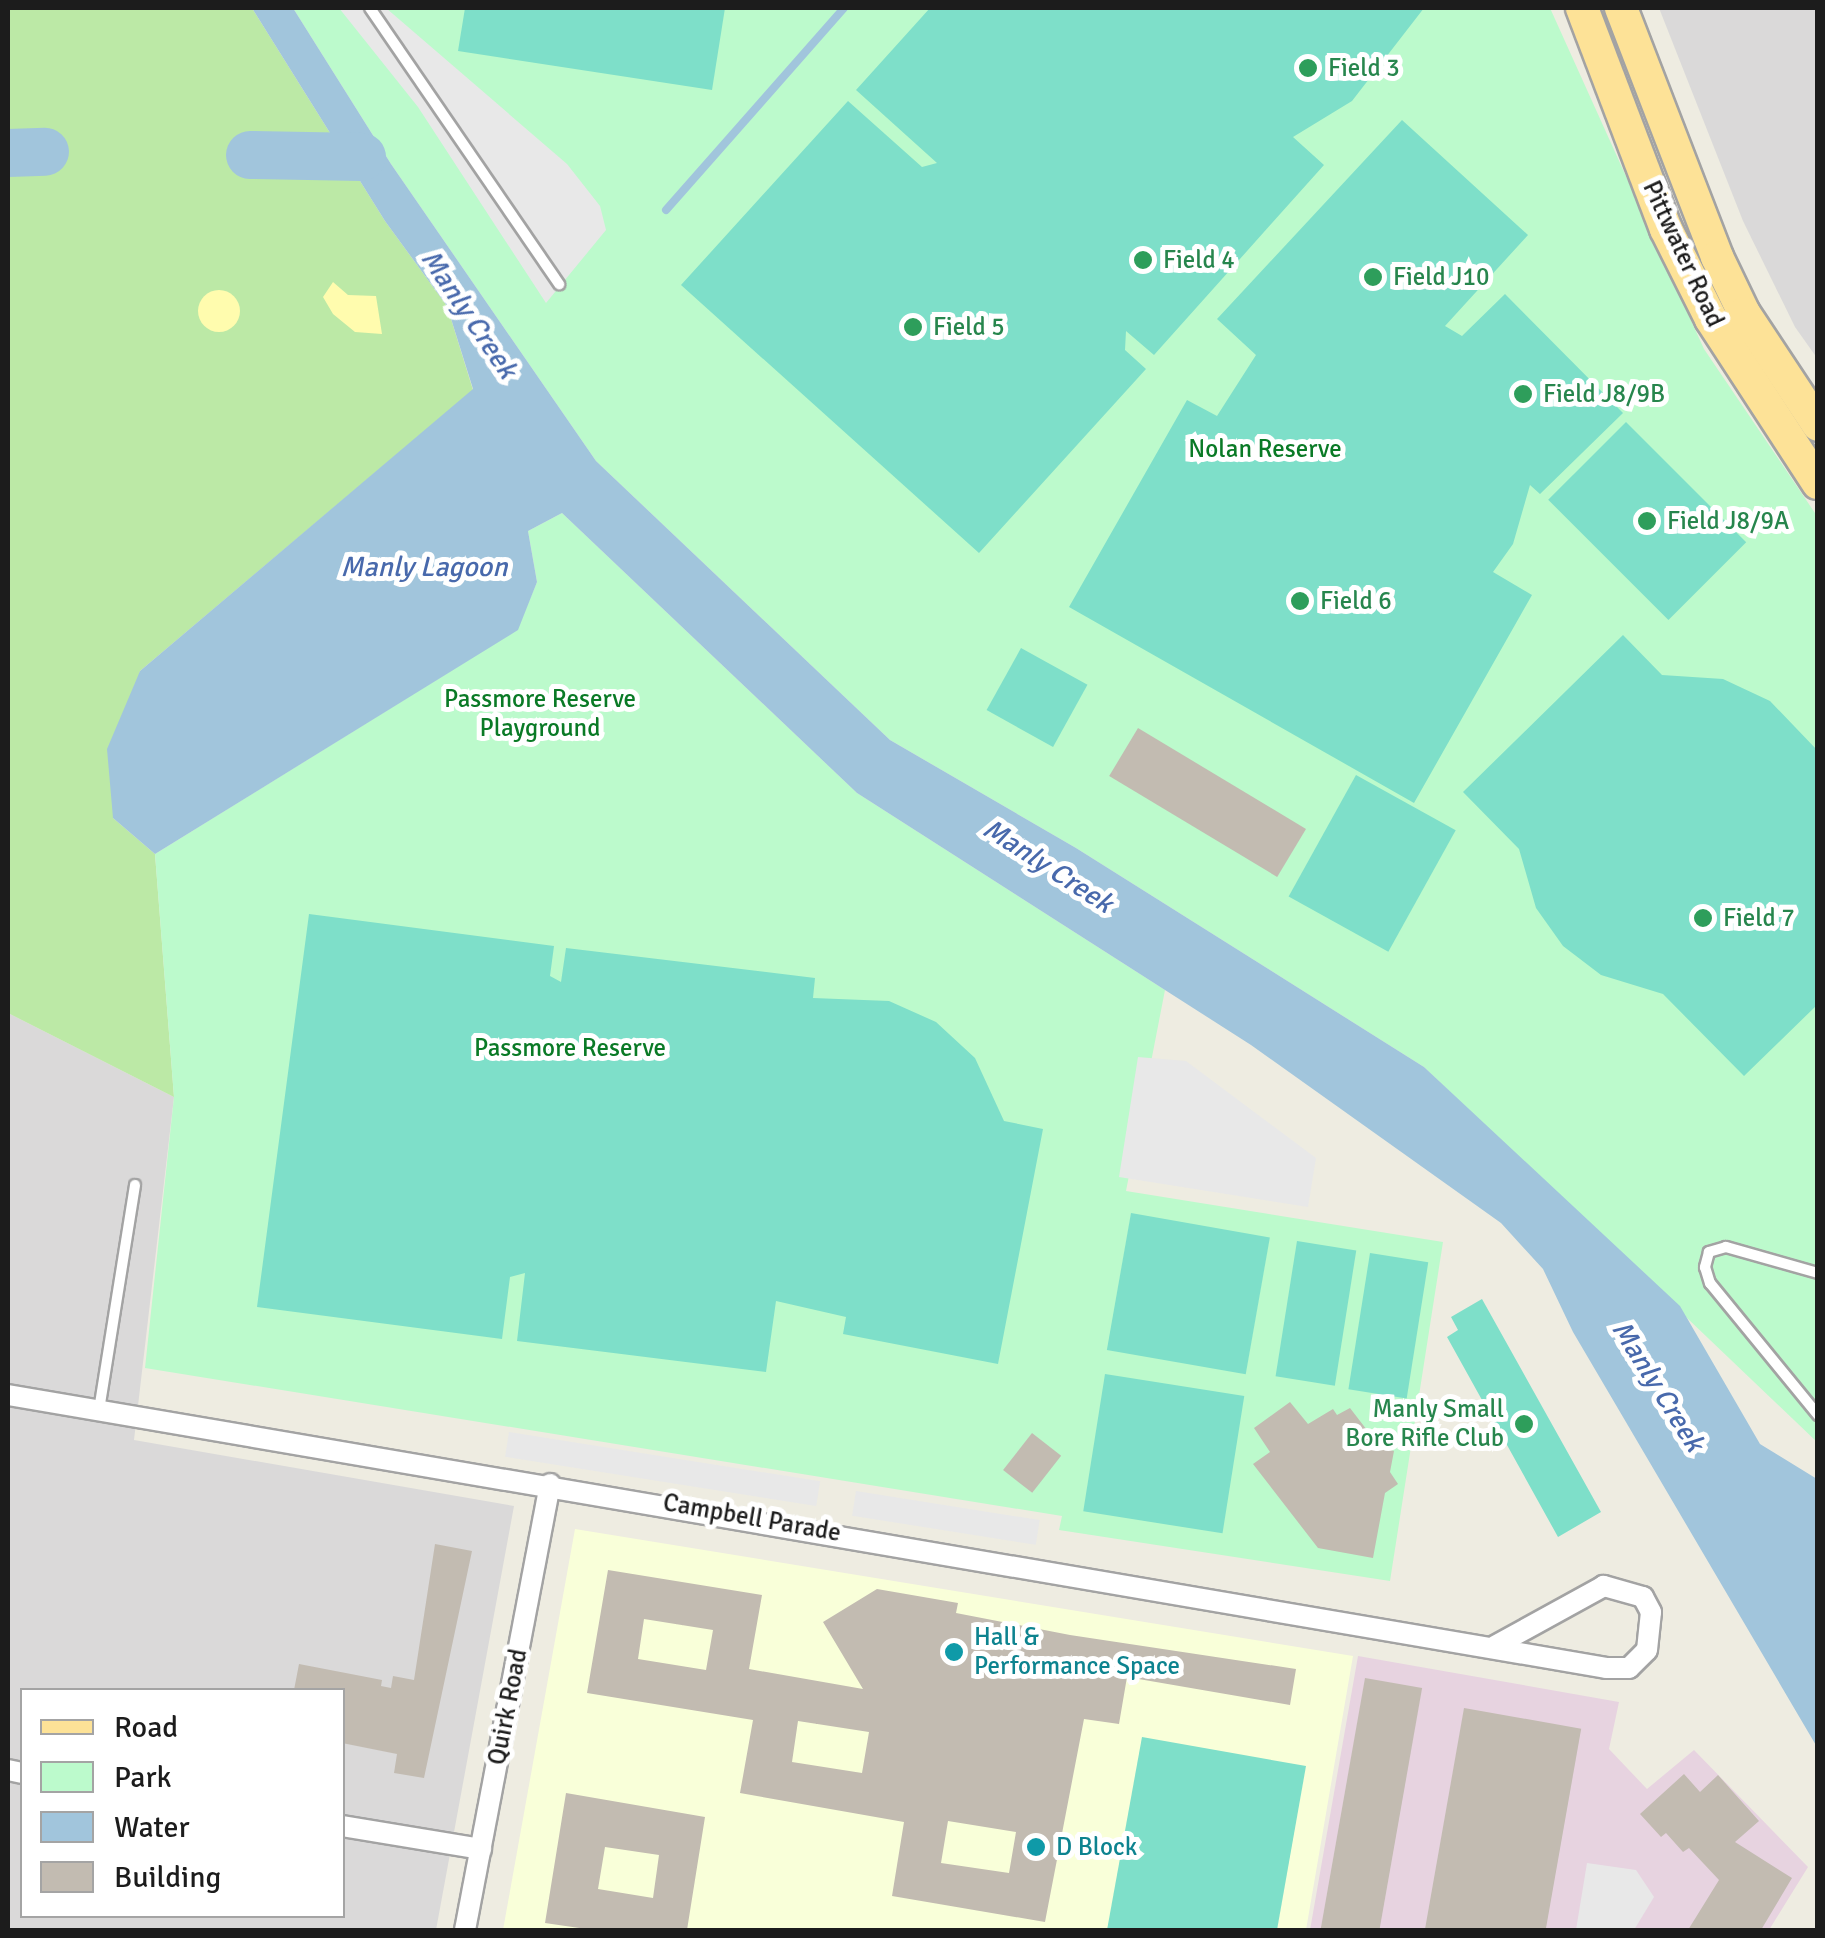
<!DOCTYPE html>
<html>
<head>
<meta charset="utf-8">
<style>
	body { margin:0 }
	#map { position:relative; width:1825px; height:1938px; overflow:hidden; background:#eeece1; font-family:Signika,sans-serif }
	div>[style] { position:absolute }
	.residential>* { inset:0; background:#dad9d9 }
	.industrial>* { inset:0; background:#e7d3e0 }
	.education>* { inset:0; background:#f9ffd9 }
	.grass>* { inset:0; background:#bce9a6 }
	.sand>* { inset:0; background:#fffcae }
	.round { border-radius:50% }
	.park>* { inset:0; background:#bcfacc }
	.pitch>* { inset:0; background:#7edfc9; transform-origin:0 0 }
	.parking>* { inset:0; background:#e8e8e8; transform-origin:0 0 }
	.water>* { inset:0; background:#a1c5dc }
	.stream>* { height:8px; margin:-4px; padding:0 4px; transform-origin:4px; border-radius:4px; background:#a1c5dc }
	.river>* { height:48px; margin:-24px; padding:0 24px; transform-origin:24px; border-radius:24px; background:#a1c5dc }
	.building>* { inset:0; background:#c2bbb1; transform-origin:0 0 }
	.roads { filter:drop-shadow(2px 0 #a3a3a3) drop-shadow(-2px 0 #a3a3a3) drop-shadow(0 2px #a3a3a3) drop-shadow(0 -2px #a3a3a3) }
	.service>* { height:10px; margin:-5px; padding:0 5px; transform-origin:5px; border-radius:5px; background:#fff }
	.minor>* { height:20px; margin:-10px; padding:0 10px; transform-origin:10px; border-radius:10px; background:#fff }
	.primary>* { height:32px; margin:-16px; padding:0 16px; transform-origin:16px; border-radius:16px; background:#fde297 }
	.dots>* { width:28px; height:28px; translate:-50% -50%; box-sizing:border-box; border:5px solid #fff; border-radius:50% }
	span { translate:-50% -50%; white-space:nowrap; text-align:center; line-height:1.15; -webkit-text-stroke:10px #fff; paint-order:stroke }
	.leisure-label { font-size:25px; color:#27864d }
	.left { translate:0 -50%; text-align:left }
	.right { translate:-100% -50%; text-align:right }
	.street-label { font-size:25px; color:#1c1c1c }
	.park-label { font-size:25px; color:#0a7a26 }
	.culture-label { font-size:25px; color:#0d838f }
	.water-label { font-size:28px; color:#4869ac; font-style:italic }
	.frame { position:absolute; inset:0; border:10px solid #1c1c1c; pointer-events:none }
	.legend { position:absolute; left:20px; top:1688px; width:325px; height:230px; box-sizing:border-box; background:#fff; border:2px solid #a4a4a4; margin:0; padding:12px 18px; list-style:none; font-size:30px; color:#1c1c1c }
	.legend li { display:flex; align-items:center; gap:20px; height:50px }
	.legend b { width:50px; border:2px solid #a4a4a4 }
</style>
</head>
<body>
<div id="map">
	<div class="residential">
		<div style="clip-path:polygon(1659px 8px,1817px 8px,1817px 358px,1795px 327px,1743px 221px)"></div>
		<div style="clip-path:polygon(evenodd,8px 1013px,174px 1097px,134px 1440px,514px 1506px,436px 1930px,8px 1930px,8px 1013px,22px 1690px,342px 1690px,342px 1916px,22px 1916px,22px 1690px)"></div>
	</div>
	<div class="industrial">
		<div style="clip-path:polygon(1358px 1656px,1619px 1702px,1609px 1749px,1647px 1789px,1694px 1750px,1808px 1867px,1769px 1930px,1310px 1930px)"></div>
	</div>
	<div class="education">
		<div style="clip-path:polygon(575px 1529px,1353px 1656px,1306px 1930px,503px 1930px)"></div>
	</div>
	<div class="grass">
		<div style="clip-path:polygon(8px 8px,252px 8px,385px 221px,447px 306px,473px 390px,140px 671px,113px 818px,155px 854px,174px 1097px,8px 1013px)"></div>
	</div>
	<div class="sand">
		<div style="clip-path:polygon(333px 282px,348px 295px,376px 296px,382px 334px,355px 332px,333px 314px,323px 297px)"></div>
		<div class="round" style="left:198px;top:290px;width:42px;height:42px"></div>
	</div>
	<div class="park">
		<div style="clip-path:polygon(293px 8px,1550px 8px,1704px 349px,1817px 516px,1817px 1442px,1424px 1067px,1076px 848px,890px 740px,596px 461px,391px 164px)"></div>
		<div style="clip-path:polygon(562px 513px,857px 793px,1165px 990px,1126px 1191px,1443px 1242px,1390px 1581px,1059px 1530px,1062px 1516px,145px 1368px,174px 1097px,155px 854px,517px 630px,537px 582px,528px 531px)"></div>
	</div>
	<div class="pitch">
		<div style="clip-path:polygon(465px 8px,725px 8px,712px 90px,458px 51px)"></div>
		<div style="clip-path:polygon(930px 8px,1424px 8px,1352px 101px,1293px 137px,1324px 165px,1154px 355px,1126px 331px,1125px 350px,1146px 369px,979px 553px,681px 285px,848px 101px,922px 167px,937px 163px,856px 90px)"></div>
		<div style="clip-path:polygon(1402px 120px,1528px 235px,1445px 326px,1462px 336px,1505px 294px,1623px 413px,1540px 494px,1530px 485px,1513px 544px,1493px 572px,1532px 595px,1414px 803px,1069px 607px,1187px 400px,1217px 416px,1256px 355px,1217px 319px)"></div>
		<div style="left:1626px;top:422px;width:170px;height:110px;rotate:45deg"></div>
		<div style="clip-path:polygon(1623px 635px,1662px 675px,1723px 679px,1770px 701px,1817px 750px,1817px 1005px,1744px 1076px,1663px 994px,1601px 975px,1563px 946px,1536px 908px,1519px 849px,1463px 792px)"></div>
		<div style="left:1021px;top:648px;width:76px;height:71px;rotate:29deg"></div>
		<div style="left:1356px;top:775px;width:114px;height:139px;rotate:29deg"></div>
		<div style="clip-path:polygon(309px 914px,554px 946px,550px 976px,561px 982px,566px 948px,815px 978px,813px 998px,889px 1001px,936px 1022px,975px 1058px,1004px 1121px,1043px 1129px,998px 1364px,843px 1334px,846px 1317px,776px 1301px,766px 1372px,517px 1341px,525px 1273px,510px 1277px,502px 1339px,257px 1307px)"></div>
		<div style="left:1131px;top:1213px;width:141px;height:139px;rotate:10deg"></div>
		<div style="left:1297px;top:1241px;width:60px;height:137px;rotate:9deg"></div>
		<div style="left:1370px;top:1253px;width:59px;height:138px;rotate:9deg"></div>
		<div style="clip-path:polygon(1482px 1299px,1601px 1512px,1558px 1537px,1447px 1337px,1458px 1330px,1451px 1317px)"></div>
		<div style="left:1105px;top:1374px;width:141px;height:139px;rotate:9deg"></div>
		<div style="clip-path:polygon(1142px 1737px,1306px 1766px,1277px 1930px,1107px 1930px)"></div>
	</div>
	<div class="parking">
		<div style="clip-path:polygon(339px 8px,386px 8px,567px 164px,600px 206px,606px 230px,546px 303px,418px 107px)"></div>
		<div style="clip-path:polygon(1138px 1057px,1186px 1061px,1316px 1158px,1308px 1207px,1119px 1177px)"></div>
		<div style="left:509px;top:1432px;width:315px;height:25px;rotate:9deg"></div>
		<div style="left:856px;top:1491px;width:186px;height:25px;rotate:9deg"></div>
		<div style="clip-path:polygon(1587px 1863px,1636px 1870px,1654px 1897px,1634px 1930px,1576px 1930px)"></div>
	</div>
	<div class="water">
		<div style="clip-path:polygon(252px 8px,293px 8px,391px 164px,596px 461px,890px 740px,1076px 848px,1424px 1067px,1680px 1306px,1760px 1444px,1817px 1479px,1817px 1747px,1573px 1332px,1543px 1269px,1501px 1223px,1251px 1045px,857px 793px,562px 513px,528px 531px,537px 582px,518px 630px,155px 854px,113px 818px,107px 749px,140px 671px,473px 389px,447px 306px,385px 221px)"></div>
	</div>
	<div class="stream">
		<div style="left:666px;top:210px;width:269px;rotate:-48.6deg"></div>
	</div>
	<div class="river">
		<div style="left:8px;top:153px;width:37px;rotate:-2deg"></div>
		<div style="left:250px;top:155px;width:112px;rotate:1deg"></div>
	</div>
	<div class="building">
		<div style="left:1138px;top:728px;width:196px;height:56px;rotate:31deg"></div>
		<div style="clip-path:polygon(1290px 1402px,1308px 1424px,1333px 1409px,1337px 1415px,1350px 1408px,1380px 1447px,1394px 1451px,1390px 1472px,1398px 1484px,1385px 1493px,1373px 1558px,1318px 1548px,1253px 1464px,1270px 1452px,1254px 1428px)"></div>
		<div style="left:1032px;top:1433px;width:37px;height:47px;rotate:38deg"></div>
		<div style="clip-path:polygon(435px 1544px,472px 1551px,424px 1778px,394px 1773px,397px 1754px,342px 1743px,342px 1690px,294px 1690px,299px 1664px,382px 1680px,381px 1686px,391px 1688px,393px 1676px,414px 1680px)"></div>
		<div style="clip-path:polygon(evenodd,608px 1570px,762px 1595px,749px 1669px,863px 1689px,823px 1622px,877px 1589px,958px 1603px,956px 1613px,1070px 1635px,1296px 1669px,1290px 1705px,1127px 1677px,1119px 1724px,1084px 1719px,1045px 1922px,892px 1896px,904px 1822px,740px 1793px,753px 1720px,587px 1693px,608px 1570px,644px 1619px,713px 1630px,706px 1670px,638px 1659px,644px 1619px,608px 1570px,798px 1721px,869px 1732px,862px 1773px,792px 1762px,798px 1721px,608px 1570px,948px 1821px,1016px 1832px,1009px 1873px,941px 1863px,948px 1821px)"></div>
		<div style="left:1365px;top:1678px;width:58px;height:257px;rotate:10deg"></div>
		<div style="left:1464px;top:1708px;width:119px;height:226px;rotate:10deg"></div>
		<div style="clip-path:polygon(1684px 1774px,1700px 1792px,1718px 1775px,1759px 1821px,1735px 1842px,1792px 1878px,1761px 1930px,1688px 1930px,1719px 1880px,1689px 1848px,1683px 1852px,1666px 1833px,1661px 1837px,1640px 1814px)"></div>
		<div style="clip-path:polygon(evenodd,566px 1793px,705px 1817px,687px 1930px,593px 1930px,545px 1923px,566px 1793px,605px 1847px,659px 1855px,653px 1898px,598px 1889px,605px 1847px)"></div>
	</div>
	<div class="roads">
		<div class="service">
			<div style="left:370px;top:8px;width:335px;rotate:55.6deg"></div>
			<div style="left:1818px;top:1273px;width:96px;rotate:-164.2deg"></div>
			<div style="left:1726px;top:1247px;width:18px;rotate:164deg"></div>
			<div style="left:1709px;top:1252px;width:16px;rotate:105deg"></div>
			<div style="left:1705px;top:1267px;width:17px;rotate:73deg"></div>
			<div style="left:1710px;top:1283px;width:171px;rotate:50.7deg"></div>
			<div style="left:99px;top:1410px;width:228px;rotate:-80.9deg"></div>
		</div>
		<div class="minor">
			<div style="left:8px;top:1395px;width:1621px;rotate:9.69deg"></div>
			<div style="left:1606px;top:1668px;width:23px"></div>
			<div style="left:1629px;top:1668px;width:25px;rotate:-45deg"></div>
			<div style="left:1647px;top:1650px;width:38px;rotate:-84deg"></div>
			<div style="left:1651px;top:1612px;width:17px;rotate:-118deg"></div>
			<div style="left:1643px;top:1597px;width:41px;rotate:-164.2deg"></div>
			<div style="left:1604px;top:1586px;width:124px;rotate:151.2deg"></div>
			<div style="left:8px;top:1770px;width:14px;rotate:12deg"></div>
			<div style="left:342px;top:1826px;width:141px;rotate:9.4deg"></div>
			<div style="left:465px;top:1930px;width:454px;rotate:-79.2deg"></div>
		</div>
		<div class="primary">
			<div style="left:1582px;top:8px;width:236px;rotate:69.2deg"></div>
			<div style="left:1666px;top:229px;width:101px;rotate:63.4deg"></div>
			<div style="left:1711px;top:319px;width:196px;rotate:56.9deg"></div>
			<div style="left:1621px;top:8px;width:267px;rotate:68.9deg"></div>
			<div style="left:1717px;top:257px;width:62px;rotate:64.3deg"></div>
			<div style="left:1744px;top:313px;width:134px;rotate:56.5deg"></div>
		</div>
	</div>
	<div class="dots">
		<div style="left:1308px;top:68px;background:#2e9e5b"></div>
		<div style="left:1143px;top:260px;background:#2e9e5b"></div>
		<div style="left:1373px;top:277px;background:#2e9e5b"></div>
		<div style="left:913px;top:327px;background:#2e9e5b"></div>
		<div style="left:1523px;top:394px;background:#2e9e5b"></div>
		<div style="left:1647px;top:521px;background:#2e9e5b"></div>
		<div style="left:1300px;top:601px;background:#2e9e5b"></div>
		<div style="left:1703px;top:918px;background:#2e9e5b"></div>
		<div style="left:1524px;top:1424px;background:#2e9e5b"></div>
		<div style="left:954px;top:1652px;background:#0f9aa8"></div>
		<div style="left:1036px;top:1847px;background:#0f9aa8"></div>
	</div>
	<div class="leisure-label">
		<span class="left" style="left:1328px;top:68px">Field 3</span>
		<span class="left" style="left:1163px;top:260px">Field 4</span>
		<span class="left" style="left:1393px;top:277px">Field J10</span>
		<span class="left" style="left:933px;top:327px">Field 5</span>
		<span class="left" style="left:1543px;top:394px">Field J8/9B</span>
		<span class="left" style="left:1667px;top:521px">Field J8/9A</span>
		<span class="left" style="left:1320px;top:601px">Field 6</span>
		<span class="left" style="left:1723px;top:918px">Field 7</span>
		<span class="right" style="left:1504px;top:1424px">Manly Small<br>Bore Rifle Club</span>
	</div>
	<div class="street-label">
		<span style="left:1683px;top:254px;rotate:65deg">Pittwater Road</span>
		<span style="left:752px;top:1518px;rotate:10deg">Campbell Parade</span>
		<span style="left:508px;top:1707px;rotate:-79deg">Quirk Road</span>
	</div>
	<div class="park-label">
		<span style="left:1265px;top:449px">Nolan Reserve</span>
		<span style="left:540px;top:714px">Passmore Reserve<br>Playground</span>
		<span style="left:570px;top:1048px">Passmore Reserve</span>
	</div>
	<div class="culture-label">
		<span class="left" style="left:974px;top:1652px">Hall &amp;<br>Performance Space</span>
		<span class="left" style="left:1056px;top:1847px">D Block</span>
	</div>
	<div class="water-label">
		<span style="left:469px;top:314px;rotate:56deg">Manly Creek</span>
		<span style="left:424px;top:567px">Manly Lagoon</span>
		<span style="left:1048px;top:866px;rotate:33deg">Manly Creek</span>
		<span style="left:1658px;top:1386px;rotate:58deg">Manly Creek</span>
	</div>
	<div class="frame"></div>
	<ul class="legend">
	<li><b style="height:12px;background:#fde297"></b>Road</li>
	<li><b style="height:28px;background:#bcfacc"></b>Park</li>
	<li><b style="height:28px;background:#a1c5dc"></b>Water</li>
	<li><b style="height:28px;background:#c2bbb1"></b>Building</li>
	</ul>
</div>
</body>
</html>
